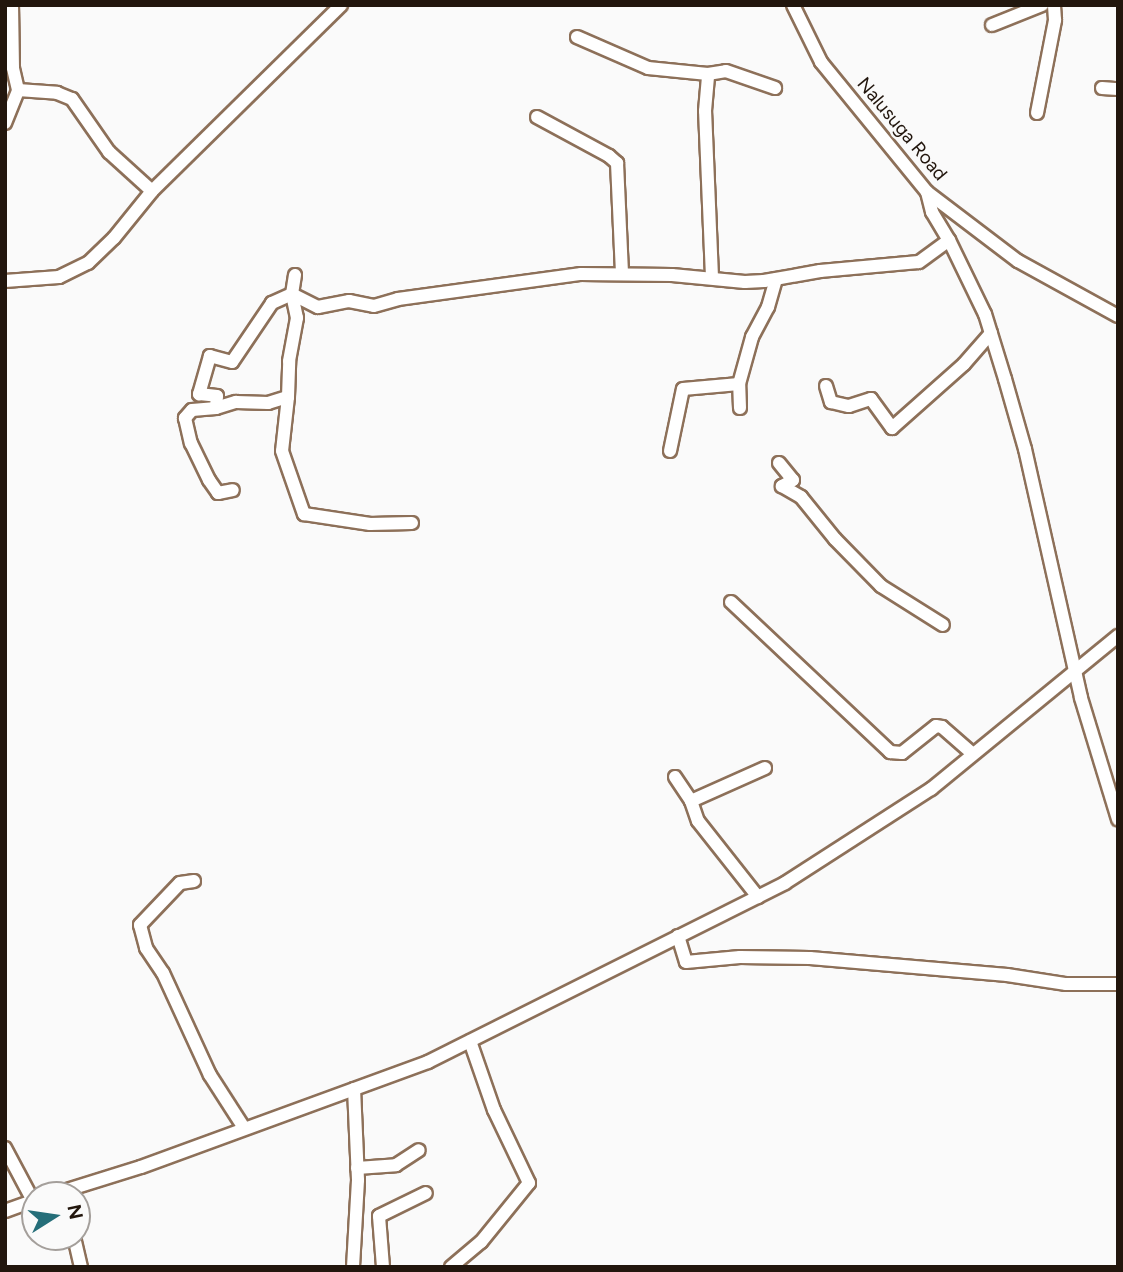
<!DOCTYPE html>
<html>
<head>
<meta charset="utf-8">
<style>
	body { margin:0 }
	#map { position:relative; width:1123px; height:1272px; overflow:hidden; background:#fafafa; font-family:Figtree,sans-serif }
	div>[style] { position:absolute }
	.roads { filter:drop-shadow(2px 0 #8d7059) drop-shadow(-2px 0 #8d7059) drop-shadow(0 2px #8d7059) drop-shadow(0 -2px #8d7059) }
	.minor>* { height:12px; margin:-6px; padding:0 6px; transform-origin:6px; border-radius:6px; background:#fff }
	span { translate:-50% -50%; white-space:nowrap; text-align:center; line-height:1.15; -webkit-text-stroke:5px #fafafa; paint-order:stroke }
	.street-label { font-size:19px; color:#22160d }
	.frame { position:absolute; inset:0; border:7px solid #22160d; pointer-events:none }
	.north { position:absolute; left:21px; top:1181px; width:70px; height:70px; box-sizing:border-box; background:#fafafa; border:2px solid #a49f9b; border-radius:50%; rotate:78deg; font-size:19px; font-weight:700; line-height:28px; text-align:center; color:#22160d }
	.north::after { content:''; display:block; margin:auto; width:24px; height:32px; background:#256e79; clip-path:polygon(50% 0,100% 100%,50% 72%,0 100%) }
</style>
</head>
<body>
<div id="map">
	<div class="roads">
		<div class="minor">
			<div style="left:793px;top:5px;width:64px;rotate:63.8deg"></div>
			<div style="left:821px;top:62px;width:168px;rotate:50.8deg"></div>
			<div style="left:927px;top:192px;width:114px;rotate:37.2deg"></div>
			<div style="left:1018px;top:261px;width:114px;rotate:28.8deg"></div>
			<div style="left:992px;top:25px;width:54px;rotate:-21.8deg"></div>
			<div style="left:577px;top:37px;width:77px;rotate:23.6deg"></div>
			<div style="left:648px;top:68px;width:60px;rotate:5.7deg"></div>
			<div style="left:1102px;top:88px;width:16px;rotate:4deg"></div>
			<div style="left:18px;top:90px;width:39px;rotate:4deg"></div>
			<div style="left:57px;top:93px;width:16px;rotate:22deg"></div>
			<div style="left:72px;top:99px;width:65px;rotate:55.1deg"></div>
			<div style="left:109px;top:152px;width:58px;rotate:42.2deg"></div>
			<div style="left:1037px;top:113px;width:95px;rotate:-79deg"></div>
			<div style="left:1055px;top:20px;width:15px;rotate:-94deg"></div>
			<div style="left:537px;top:117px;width:82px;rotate:28.4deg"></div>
			<div style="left:609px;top:156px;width:11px;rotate:41deg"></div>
			<div style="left:617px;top:163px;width:111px;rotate:87.4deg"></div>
			<div style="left:5px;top:123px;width:35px;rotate:-68deg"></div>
			<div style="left:18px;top:90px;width:23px;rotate:-103deg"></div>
			<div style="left:13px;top:68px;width:63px;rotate:-90.9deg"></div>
			<div style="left:927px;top:192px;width:21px;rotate:76deg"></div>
			<div style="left:932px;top:212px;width:33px;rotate:59deg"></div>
			<div style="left:949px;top:240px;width:82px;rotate:64.1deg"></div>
			<div style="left:985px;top:314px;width:68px;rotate:72.9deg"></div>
			<div style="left:1005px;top:379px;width:73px;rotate:74.1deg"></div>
			<div style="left:1025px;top:449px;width:255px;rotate:77.3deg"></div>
			<div style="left:1081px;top:698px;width:127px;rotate:73deg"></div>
			<div style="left:295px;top:275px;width:19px;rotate:99deg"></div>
			<div style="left:292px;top:294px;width:29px;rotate:27deg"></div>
			<div style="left:318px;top:307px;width:32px;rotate:-11deg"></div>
			<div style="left:349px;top:301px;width:25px;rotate:11deg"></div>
			<div style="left:374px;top:306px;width:25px;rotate:-16deg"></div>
			<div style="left:398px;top:299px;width:185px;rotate:-7.8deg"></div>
			<div style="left:581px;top:274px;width:91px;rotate:0.6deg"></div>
			<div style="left:672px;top:275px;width:73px;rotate:5.5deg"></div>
			<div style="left:745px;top:282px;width:19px;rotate:-3deg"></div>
			<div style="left:764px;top:281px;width:57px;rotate:-10.1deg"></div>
			<div style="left:820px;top:271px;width:99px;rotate:-5.2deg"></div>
			<div style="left:919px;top:262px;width:37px;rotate:-36deg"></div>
			<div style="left:712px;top:277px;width:166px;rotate:-92.4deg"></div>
			<div style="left:705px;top:111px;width:37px;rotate:-85deg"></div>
			<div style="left:708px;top:74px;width:18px;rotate:-9deg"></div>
			<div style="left:726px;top:71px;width:52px;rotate:19.1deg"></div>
			<div style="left:5px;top:281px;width:54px;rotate:-4.2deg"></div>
			<div style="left:59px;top:277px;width:32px;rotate:-26deg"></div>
			<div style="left:88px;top:263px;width:36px;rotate:-44deg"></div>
			<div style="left:114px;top:238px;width:60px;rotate:-51deg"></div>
			<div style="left:152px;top:191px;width:265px;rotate:-44.5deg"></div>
			<div style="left:826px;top:386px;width:17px;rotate:73deg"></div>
			<div style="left:831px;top:402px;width:18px;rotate:13deg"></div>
			<div style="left:849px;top:406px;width:23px;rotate:-18deg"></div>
			<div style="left:871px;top:399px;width:36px;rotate:54deg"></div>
			<div style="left:892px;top:428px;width:96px;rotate:-41.6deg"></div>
			<div style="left:964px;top:364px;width:41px;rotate:-48.9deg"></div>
			<div style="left:288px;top:397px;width:54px;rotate:96.3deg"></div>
			<div style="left:282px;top:451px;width:67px;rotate:70.8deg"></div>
			<div style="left:304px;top:514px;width:67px;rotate:8.6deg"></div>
			<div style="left:370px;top:524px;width:42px;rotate:-1.4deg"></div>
			<div style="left:216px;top:408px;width:21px;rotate:-17deg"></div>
			<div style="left:236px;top:402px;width:32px;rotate:2deg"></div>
			<div style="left:268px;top:403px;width:21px;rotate:-17deg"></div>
			<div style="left:288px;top:397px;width:36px;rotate:-88deg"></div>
			<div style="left:289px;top:361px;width:44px;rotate:-79.5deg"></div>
			<div style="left:297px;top:318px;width:25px;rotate:-102deg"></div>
			<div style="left:292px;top:294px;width:22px;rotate:156deg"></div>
			<div style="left:272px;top:303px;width:71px;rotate:124.1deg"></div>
			<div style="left:232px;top:362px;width:23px;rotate:-165deg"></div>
			<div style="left:210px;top:356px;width:40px;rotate:106deg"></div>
			<div style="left:199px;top:394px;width:18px;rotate:6deg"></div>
			<div style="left:217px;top:396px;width:12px;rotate:95deg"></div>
			<div style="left:216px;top:408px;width:24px;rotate:175deg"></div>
			<div style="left:192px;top:410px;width:11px;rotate:131deg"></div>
			<div style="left:185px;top:418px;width:26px;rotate:77deg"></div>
			<div style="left:191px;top:443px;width:41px;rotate:64.1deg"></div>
			<div style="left:209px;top:480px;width:16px;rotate:55deg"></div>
			<div style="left:218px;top:493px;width:15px;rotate:-11deg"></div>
			<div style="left:740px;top:408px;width:24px;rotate:-92deg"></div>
			<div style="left:739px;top:384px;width:49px;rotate:-74.5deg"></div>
			<div style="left:752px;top:337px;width:34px;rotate:-62deg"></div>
			<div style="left:768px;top:307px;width:29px;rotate:-74deg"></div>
			<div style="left:670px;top:451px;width:63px;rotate:-78.2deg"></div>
			<div style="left:683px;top:389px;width:56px;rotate:-5.1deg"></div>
			<div style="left:779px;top:463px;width:22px;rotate:51deg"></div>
			<div style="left:793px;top:480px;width:13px;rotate:151deg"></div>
			<div style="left:782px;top:486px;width:22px;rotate:30deg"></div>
			<div style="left:801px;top:497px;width:54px;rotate:51deg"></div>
			<div style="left:835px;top:539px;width:66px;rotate:45.6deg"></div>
			<div style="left:881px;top:586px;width:73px;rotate:32.2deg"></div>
			<div style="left:731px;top:602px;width:219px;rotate:43.3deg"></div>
			<div style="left:890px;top:752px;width:12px;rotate:5deg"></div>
			<div style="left:902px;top:753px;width:43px;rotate:-38.5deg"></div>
			<div style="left:936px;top:726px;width:6px;rotate:9deg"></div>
			<div style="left:942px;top:727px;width:41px;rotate:41.1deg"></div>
			<div style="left:675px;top:777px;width:29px;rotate:56deg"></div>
			<div style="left:691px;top:801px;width:21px;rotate:71deg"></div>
			<div style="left:698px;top:821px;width:97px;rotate:51.7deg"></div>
			<div style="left:691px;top:801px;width:81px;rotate:-24deg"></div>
			<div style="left:194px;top:881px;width:14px;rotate:172deg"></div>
			<div style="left:180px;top:883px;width:58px;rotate:133.6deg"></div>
			<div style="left:140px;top:925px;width:24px;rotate:75deg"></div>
			<div style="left:146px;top:948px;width:30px;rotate:56deg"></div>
			<div style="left:163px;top:973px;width:112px;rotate:65.3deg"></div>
			<div style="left:210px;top:1075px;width:63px;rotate:57.3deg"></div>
			<div style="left:678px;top:936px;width:27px;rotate:73deg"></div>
			<div style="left:686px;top:962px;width:54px;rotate:-5.3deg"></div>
			<div style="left:740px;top:957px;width:70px;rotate:0.8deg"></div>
			<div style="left:810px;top:958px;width:198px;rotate:4.9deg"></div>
			<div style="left:1007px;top:975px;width:60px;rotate:8.7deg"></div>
			<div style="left:1066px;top:984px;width:52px"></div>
			<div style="left:5px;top:1148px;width:55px;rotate:62deg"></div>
			<div style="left:357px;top:1168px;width:39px;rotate:-4deg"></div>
			<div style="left:396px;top:1165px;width:27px;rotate:-33deg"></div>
			<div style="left:51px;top:1195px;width:94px;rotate:-17.3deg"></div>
			<div style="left:141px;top:1167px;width:306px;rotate:-20.1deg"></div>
			<div style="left:428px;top:1062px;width:399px;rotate:-26.6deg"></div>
			<div style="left:785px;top:883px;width:174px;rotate:-32.8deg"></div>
			<div style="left:931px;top:789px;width:242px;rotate:-39.3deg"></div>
			<div style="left:5px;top:1211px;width:32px;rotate:-20deg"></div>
			<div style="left:74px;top:1237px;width:31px;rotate:77deg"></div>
			<div style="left:353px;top:1267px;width:87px;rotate:-86.7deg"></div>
			<div style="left:358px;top:1180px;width:91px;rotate:-92.5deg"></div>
			<div style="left:383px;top:1267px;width:51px;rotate:-94.5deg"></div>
			<div style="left:379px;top:1216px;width:52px;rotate:-26.1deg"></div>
			<div style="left:451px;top:1267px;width:39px;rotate:-40deg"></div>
			<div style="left:481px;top:1242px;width:76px;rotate:-50.9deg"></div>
			<div style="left:529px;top:1183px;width:81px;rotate:-115.6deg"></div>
			<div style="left:494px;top:1110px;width:73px;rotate:-109.2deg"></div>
		</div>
	</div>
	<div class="street-label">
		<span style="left:902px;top:129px;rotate:50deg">Nalusuga Road</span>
	</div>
	<div class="frame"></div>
	<div class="north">N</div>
</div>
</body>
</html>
